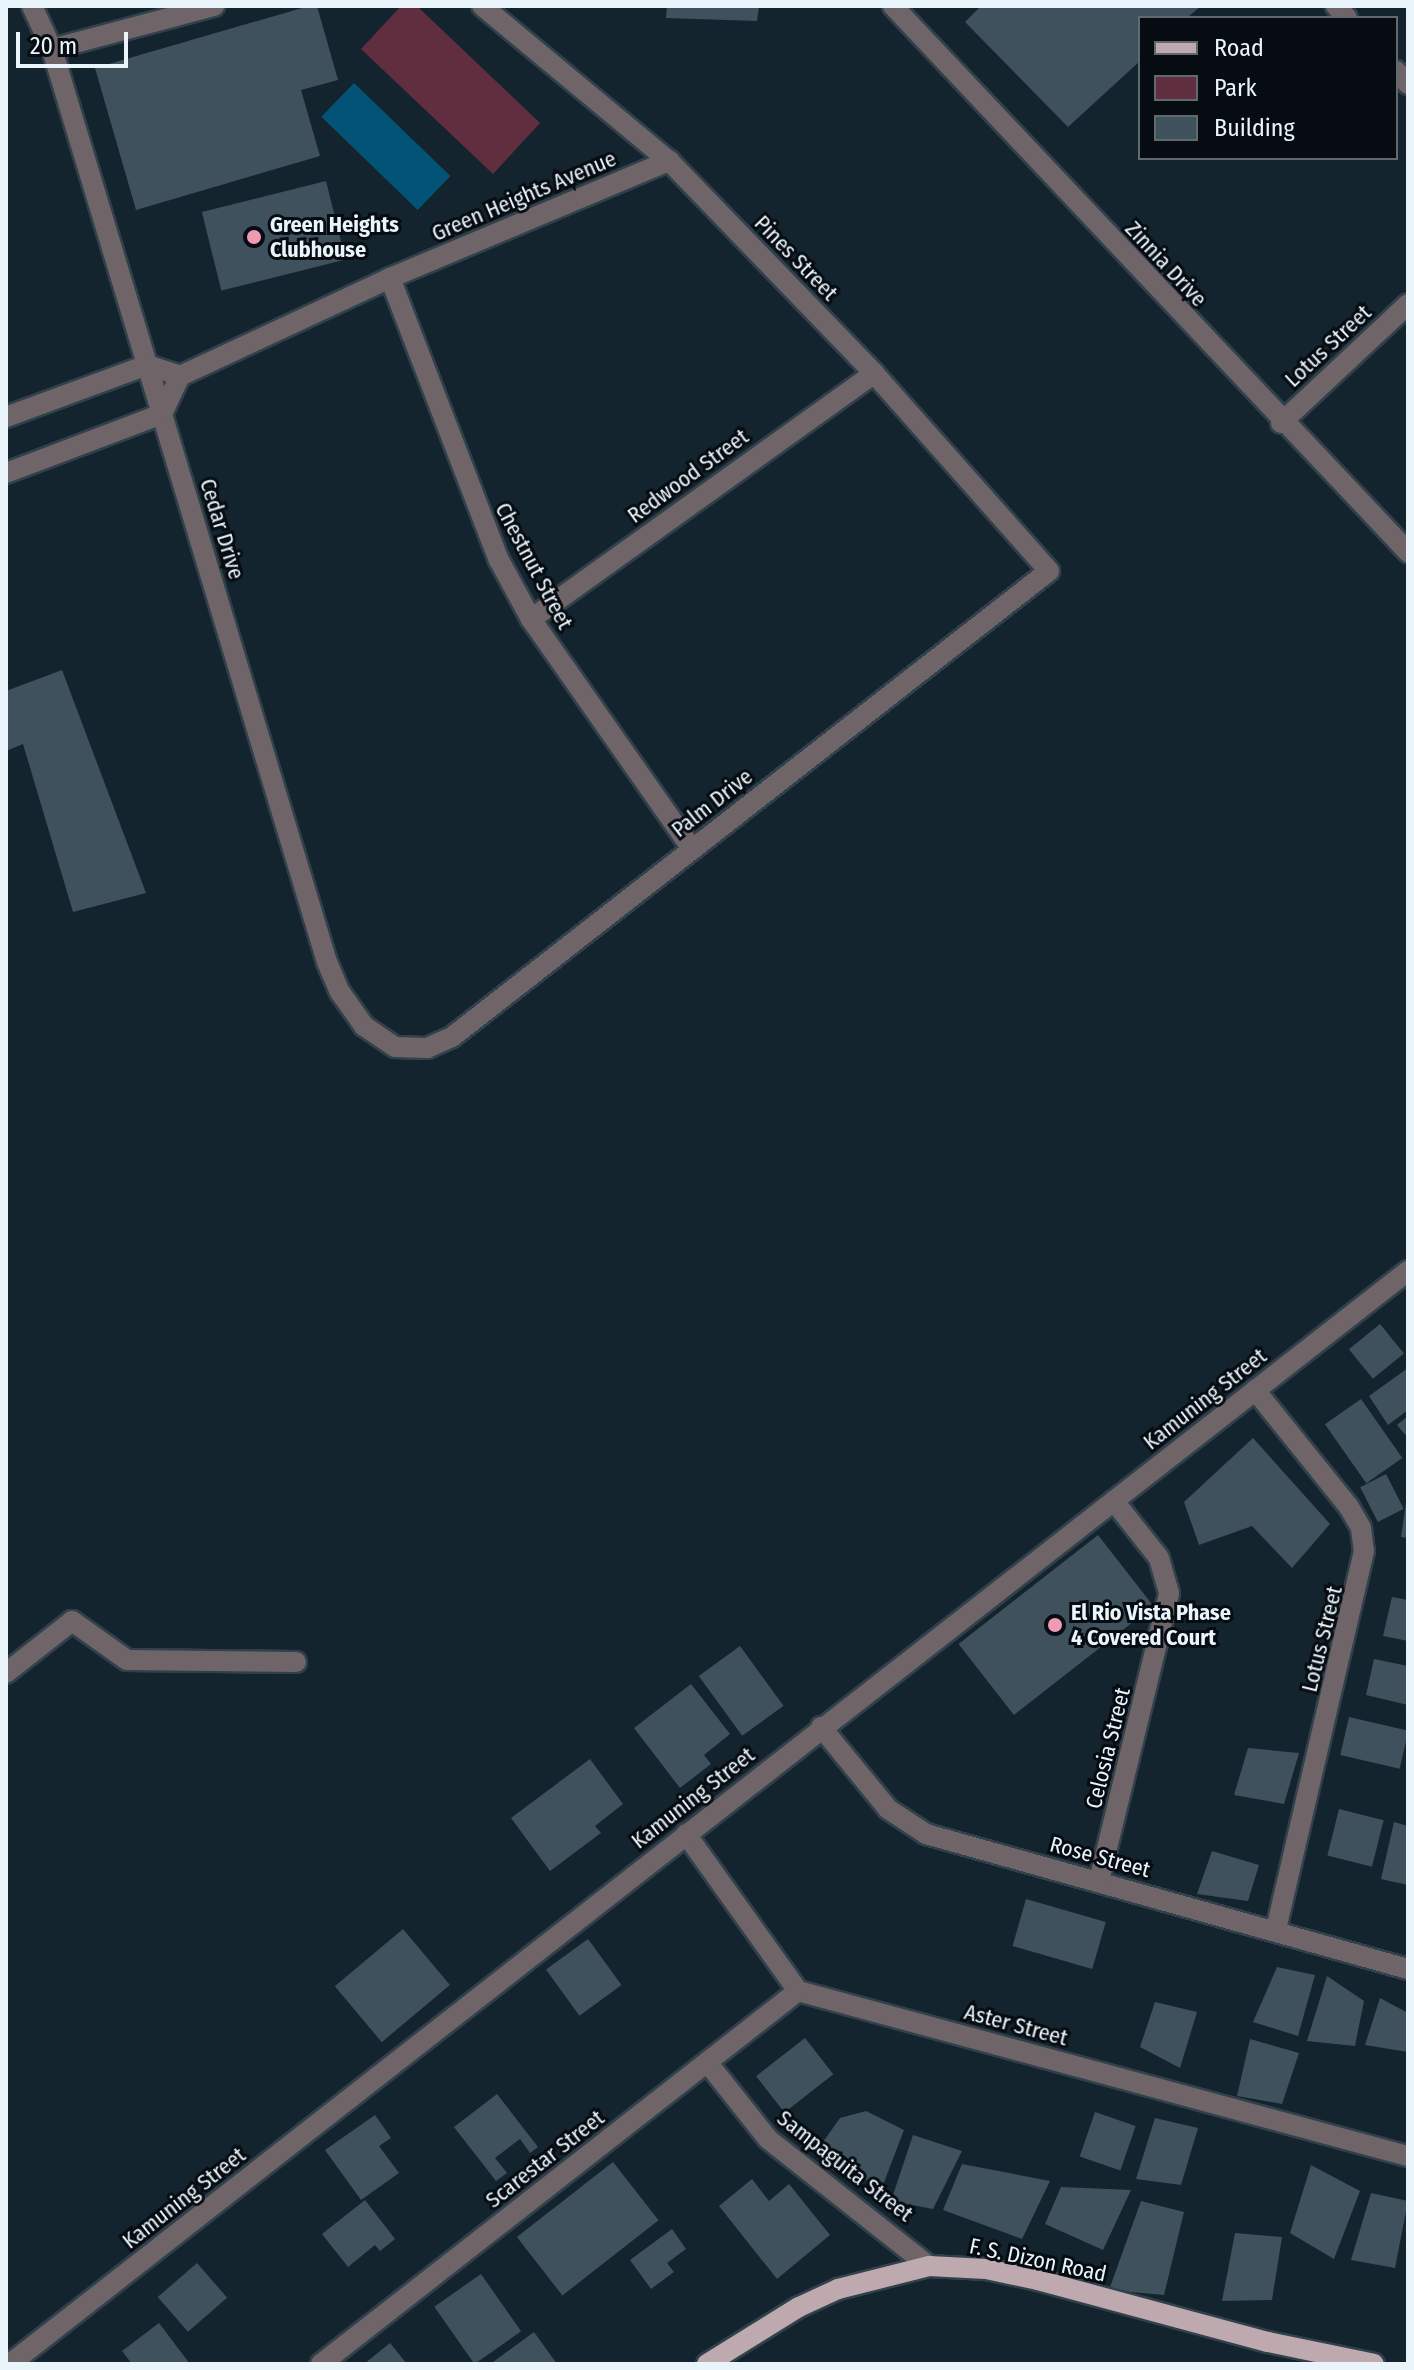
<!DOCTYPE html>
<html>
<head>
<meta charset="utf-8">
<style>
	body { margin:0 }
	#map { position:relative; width:1414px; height:2370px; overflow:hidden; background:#13242e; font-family:"Fira Sans Condensed",sans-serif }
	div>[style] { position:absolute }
	.green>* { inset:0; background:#602e3e }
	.water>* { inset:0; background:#035376; transform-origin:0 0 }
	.building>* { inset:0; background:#3f515d; transform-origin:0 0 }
	.roads { filter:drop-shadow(2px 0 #31414b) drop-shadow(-2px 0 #31414b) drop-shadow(0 2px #31414b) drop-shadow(0 -2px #31414b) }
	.minor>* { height:20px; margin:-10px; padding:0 10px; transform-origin:10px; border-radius:10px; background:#6f6568 }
	.major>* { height:20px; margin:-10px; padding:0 10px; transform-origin:10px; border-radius:10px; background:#bea9af }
	.dots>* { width:22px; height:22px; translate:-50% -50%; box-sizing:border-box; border:4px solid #060c11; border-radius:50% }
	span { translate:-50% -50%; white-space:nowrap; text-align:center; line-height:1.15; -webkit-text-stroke:6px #060c11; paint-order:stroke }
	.street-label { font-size:22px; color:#e9f4fb }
	.poi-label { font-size:22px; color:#e9f4fb; font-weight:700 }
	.left { translate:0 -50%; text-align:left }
	.frame { position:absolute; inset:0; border:8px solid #e9f4fb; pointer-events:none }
	.legend { position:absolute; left:1138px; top:16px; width:260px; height:144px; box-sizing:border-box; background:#060c11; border:2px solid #61696f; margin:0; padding:10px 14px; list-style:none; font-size:24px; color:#e9f4fb }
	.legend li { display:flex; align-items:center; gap:16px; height:40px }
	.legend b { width:40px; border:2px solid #61696f }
	.scale { position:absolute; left:16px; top:32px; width:112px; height:36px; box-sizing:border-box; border:4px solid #e9f4fb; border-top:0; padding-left:10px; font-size:24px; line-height:28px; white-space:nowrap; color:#e9f4fb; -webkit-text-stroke:6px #060c11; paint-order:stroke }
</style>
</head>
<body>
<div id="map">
	<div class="green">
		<div style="clip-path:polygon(401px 6px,417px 6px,540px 123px,493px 174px,361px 49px)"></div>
	</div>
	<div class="water">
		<div style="left:354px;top:83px;width:134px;height:47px;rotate:44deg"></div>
	</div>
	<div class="building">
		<div style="clip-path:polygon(309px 6px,317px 6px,338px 80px,301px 90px,320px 156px,136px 210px,95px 68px)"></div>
		<div style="clip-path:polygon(667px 6px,759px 6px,757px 21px,666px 18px)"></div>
		<div style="clip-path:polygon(981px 6px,1201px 6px,1187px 18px,1140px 18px,1140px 61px,1068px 127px,965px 22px)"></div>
		<div style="left:326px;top:181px;width:81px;height:128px;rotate:76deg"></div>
		<div style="clip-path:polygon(62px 670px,146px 893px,73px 912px,23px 744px,6px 751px,6px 691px)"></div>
		<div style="left:1380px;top:1324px;width:38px;height:40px;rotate:51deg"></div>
		<div style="clip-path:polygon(1408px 1368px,1408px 1410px,1388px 1425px,1369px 1396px)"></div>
		<div style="left:1361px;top:1399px;width:72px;height:44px;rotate:55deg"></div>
		<div style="clip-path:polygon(1408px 1416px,1408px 1438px,1397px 1425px)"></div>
		<div style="clip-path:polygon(1253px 1438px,1330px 1524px,1292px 1568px,1252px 1526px,1199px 1545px,1184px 1502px)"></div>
		<div style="left:1386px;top:1474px;width:39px;height:29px;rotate:63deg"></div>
		<div style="clip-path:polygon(1406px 1503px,1408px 1504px,1408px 1538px,1401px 1537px)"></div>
		<div style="left:1098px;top:1535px;width:90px;height:177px;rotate:52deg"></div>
		<div style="clip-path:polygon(1392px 1597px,1408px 1600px,1408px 1641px,1383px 1636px)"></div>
		<div style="left:740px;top:1646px;width:74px;height:51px;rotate:54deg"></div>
		<div style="clip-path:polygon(1374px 1659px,1408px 1666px,1408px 1705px,1366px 1695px)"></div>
		<div style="clip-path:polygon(691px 1684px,730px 1734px,704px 1755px,711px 1764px,680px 1788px,634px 1728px)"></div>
		<div style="left:1349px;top:1717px;width:61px;height:39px;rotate:13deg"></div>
		<div style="clip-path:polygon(1248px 1748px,1299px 1753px,1284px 1804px,1234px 1795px)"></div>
		<div style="clip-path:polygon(590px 1759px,623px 1804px,595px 1826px,601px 1833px,550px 1871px,511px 1818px)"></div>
		<div style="left:1339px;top:1809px;width:46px;height:48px;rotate:14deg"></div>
		<div style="clip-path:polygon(1394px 1822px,1408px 1826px,1408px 1885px,1381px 1879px)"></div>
		<div style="clip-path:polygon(1212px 1851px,1259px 1865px,1248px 1901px,1197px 1894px)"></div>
		<div style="left:1026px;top:1899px;width:83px;height:49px;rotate:16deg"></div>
		<div style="left:403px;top:1929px;width:73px;height:89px;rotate:50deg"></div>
		<div style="left:588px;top:1939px;width:57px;height:52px;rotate:54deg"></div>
		<div style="clip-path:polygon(1277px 1967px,1315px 1975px,1298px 2036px,1253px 2022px)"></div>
		<div style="clip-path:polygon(1327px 1976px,1364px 2001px,1355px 2046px,1307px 2041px)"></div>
		<div style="clip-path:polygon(1380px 1998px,1408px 2013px,1408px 2052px,1365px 2045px)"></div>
		<div style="clip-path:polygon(1155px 2002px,1197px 2012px,1180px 2068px,1140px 2047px)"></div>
		<div style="left:805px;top:2038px;width:46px;height:62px;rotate:52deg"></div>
		<div style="clip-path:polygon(1250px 2039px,1299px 2053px,1282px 2104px,1237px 2096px)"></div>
		<div style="clip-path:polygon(497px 2094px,538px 2147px,530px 2153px,520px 2139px,495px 2158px,507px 2173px,496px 2181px,454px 2127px)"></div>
		<div style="clip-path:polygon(866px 2111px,904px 2130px,883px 2185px,832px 2170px,823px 2142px,840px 2118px)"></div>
		<div style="left:1095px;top:2112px;width:43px;height:47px;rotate:19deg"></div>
		<div style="clip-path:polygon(375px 2115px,391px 2138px,379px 2146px,399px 2173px,361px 2200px,325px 2150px)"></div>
		<div style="clip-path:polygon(1155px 2118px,1198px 2128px,1181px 2185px,1136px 2179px)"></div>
		<div style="clip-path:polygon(913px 2135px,962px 2151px,933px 2209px,891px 2201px)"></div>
		<div style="left:613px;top:2162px;width:74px;height:122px;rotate:52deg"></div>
		<div style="clip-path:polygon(962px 2164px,1050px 2181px,1022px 2239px,943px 2210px)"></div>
		<div style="clip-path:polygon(1311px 2165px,1360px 2191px,1334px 2259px,1290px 2233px)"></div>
		<div style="clip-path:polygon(752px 2179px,769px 2201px,789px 2184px,830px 2235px,777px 2279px,719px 2206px)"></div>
		<div style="clip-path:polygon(1061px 2187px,1131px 2190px,1103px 2250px,1045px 2224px)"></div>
		<div style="clip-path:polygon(1371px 2193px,1408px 2201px,1395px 2268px,1351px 2260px)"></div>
		<div style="clip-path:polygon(365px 2200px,395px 2239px,380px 2251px,375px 2245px,348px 2267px,322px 2234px)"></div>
		<div style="clip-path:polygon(1141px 2201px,1184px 2212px,1164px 2295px,1109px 2290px)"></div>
		<div style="clip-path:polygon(672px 2229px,686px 2249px,667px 2263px,674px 2272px,651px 2289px,630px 2260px)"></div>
		<div style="clip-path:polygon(1235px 2233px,1282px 2237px,1272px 2300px,1222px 2301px)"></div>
		<div style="left:197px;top:2263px;width:46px;height:52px;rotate:49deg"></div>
		<div style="left:481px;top:2274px;width:70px;height:57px;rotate:55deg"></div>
		<div style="clip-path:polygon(159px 2323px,190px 2364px,132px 2364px,122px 2351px)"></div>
		<div style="clip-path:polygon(534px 2332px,557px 2364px,494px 2364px,493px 2362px)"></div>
		<div style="clip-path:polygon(390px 2343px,407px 2364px,364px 2364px)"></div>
	</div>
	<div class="roads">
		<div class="minor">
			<div style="left:32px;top:6px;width:47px;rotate:65.1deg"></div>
			<div style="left:52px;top:49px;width:954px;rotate:73.24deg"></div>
			<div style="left:327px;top:962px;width:33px;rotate:67deg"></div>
			<div style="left:340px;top:992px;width:42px;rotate:54.8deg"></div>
			<div style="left:364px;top:1026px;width:37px;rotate:34deg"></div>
			<div style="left:395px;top:1047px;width:32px;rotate:2deg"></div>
			<div style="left:427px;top:1048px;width:27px;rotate:-24deg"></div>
			<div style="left:452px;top:1037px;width:757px;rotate:-37.97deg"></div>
			<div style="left:1049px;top:571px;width:264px;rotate:-131.5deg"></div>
			<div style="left:874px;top:373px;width:295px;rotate:-134deg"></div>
			<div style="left:669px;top:161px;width:243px;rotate:-140.3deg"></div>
			<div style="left:893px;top:6px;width:751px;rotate:46.67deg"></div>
			<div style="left:1336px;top:6px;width:16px;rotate:47deg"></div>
			<div style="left:52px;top:49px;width:168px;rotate:-14.9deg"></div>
			<div style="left:1396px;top:71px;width:18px;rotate:47deg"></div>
			<div style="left:390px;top:278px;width:302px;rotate:68.9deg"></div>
			<div style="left:499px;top:560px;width:67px;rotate:61.5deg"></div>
			<div style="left:531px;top:619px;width:281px;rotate:55deg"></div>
			<div style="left:6px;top:417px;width:150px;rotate:-20.2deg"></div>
			<div style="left:147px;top:365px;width:35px;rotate:18deg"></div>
			<div style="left:1281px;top:423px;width:174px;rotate:-43.1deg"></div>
			<div style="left:6px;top:473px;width:167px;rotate:-20.7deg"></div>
			<div style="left:162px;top:414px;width:42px;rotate:-64.7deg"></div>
			<div style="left:180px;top:376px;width:232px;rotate:-25deg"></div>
			<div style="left:390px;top:278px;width:303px;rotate:-22.8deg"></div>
			<div style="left:531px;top:619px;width:422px;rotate:-35.6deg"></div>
			<div style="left:1255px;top:1390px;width:150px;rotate:51.2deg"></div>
			<div style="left:1349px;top:1507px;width:24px;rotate:60deg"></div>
			<div style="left:1361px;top:1528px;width:23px;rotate:83deg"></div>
			<div style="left:1364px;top:1551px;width:388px;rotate:103.1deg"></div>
			<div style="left:6px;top:1673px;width:84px;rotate:-38.2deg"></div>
			<div style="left:72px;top:1621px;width:67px;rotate:35.3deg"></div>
			<div style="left:127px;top:1660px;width:169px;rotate:0.7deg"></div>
			<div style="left:821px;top:1727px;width:106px;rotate:50.7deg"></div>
			<div style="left:888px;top:1809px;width:45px;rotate:33.3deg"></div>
			<div style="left:926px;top:1834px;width:501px;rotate:15.65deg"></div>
			<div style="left:686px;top:1834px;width:193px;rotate:54.5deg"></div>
			<div style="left:798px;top:1991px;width:632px;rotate:15.14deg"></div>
			<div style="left:1099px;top:1881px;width:296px;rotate:-76.3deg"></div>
			<div style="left:1169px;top:1593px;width:36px;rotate:-106deg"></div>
			<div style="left:1159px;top:1558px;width:73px;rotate:-128.3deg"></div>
			<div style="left:707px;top:2062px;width:98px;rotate:51.6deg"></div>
			<div style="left:768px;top:2139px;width:205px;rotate:38.3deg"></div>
			<div style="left:10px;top:2364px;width:1775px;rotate:-38.02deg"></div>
			<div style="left:321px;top:2364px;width:606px;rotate:-38.02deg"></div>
		</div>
		<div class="major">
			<div style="left:707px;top:2364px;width:108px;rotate:-31.8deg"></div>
			<div style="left:799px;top:2307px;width:43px;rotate:-24.8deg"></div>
			<div style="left:838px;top:2289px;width:94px;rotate:-14.2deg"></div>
			<div style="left:929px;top:2266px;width:57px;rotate:3deg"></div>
			<div style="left:986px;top:2269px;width:53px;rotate:11.9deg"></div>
			<div style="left:1038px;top:2280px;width:238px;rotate:15.1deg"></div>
			<div style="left:1268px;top:2342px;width:108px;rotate:11.7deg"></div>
		</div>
	</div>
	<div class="dots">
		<div style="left:254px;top:237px;background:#f09ab4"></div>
		<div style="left:1055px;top:1625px;background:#f09ab4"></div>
	</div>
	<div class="street-label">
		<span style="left:524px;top:196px;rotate:-23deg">Green Heights Avenue</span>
		<span style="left:796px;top:258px;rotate:46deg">Pines Street</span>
		<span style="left:1166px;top:264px;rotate:47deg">Zinnia Drive</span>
		<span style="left:1328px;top:346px;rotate:-43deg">Lotus Street</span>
		<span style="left:688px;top:476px;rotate:-36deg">Redwood Street</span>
		<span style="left:222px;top:529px;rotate:73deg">Cedar Drive</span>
		<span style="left:534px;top:566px;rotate:62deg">Chestnut Street</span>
		<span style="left:712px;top:803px;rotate:-38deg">Palm Drive</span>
		<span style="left:1205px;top:1399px;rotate:-38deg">Kamuning Street</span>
		<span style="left:1322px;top:1639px;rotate:-76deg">Lotus Street</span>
		<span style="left:1108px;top:1748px;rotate:-76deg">Celosia Street</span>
		<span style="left:693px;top:1798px;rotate:-38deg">Kamuning Street</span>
		<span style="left:1100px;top:1857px;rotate:15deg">Rose Street</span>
		<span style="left:1016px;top:2025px;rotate:15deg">Aster Street</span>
		<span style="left:545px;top:2159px;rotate:-38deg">Scarestar Street</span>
		<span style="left:845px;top:2166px;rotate:38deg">Sampaguita Street</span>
		<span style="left:184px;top:2198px;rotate:-38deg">Kamuning Street</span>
		<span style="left:1038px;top:2260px;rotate:12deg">F. S. Dizon Road</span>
	</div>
	<div class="poi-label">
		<span class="left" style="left:270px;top:237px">Green Heights<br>Clubhouse</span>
		<span class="left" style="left:1071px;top:1625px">El Rio Vista Phase<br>4 Covered Court</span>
	</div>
	<div class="frame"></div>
	<ul class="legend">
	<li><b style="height:10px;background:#bea9af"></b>Road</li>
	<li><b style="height:22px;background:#602e3e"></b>Park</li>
	<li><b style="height:22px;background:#3f515d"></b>Building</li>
	</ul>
	<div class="scale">20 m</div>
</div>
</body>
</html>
